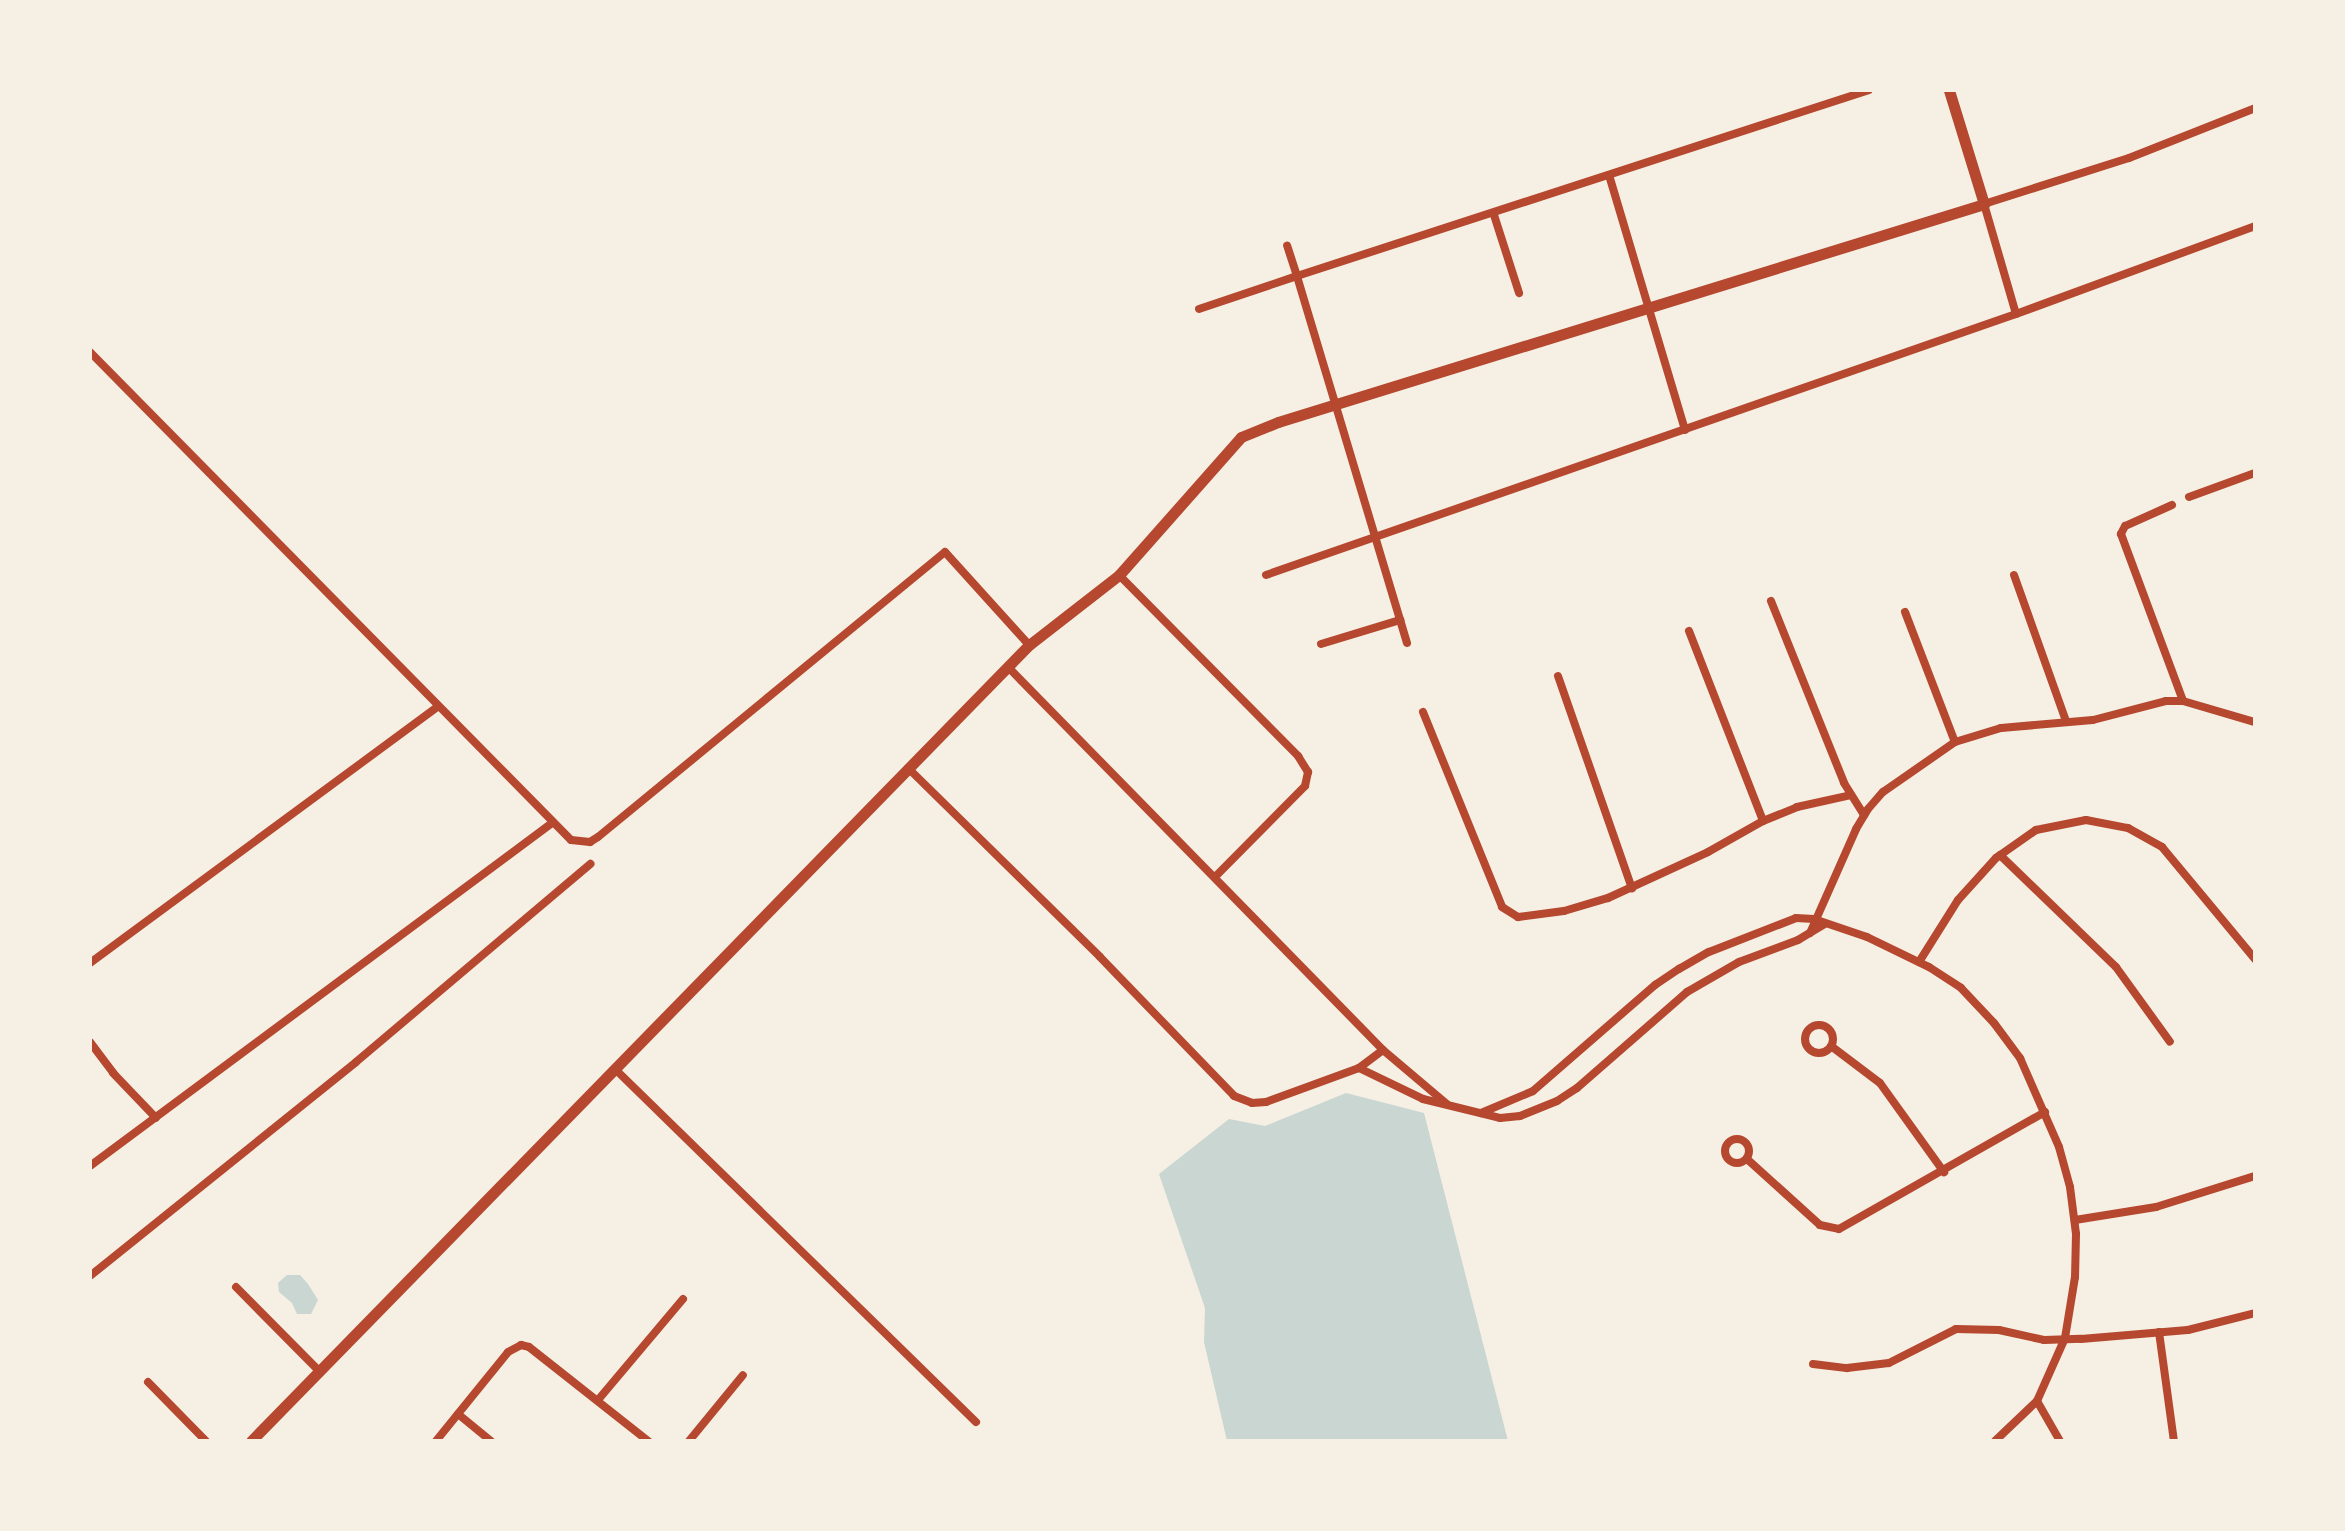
<!DOCTYPE html>
<html>
<head>
<meta charset="utf-8">
<style>
	body { margin:0 }
	#map { position:relative; width:2345px; height:1531px; overflow:hidden; background:#f6efe4; font-family:Quicksand,sans-serif }
	div>[style] { position:absolute }
	.water>* { inset:0; background:#c9d6d2 }
	.minor>* { height:8px; margin:-4px; padding:0 4px; transform-origin:4px; border-radius:4px; background:#b5482f }
	.minor>.ring { margin:-4px; padding:0; box-sizing:content-box; background:none; border:8px solid #b5482f; border-radius:50% }
	.tertiary>* { height:11px; margin:-5.5px; padding:0 5.5px; transform-origin:5.5px; border-radius:5.5px; background:#b5482f }
	span { translate:-50% -50%; white-space:nowrap; text-align:center; line-height:1.15; -webkit-text-stroke:6px #f6efe4; paint-order:stroke }
	.frame { position:absolute; inset:0; border:92px solid #f6efe4; pointer-events:none }
</style>
</head>
<body>
<div id="map">
	<div class="water">
		<div style="clip-path:polygon(1346px 1093px,1424px 1113px,1508px 1441px,1227px 1441px,1204px 1342px,1205px 1308px,1159px 1174px,1229px 1119px,1265px 1126px)"></div>
		<div style="clip-path:polygon(287px 1275px,300px 1275px,308px 1284px,318px 1300px,311px 1314px,297px 1314px,292px 1303px,279px 1292px,278px 1283px)"></div>
	</div>
	<div class="minor">
		<div style="left:1609px;top:175px;width:266px;rotate:73.4deg"></div>
		<div style="left:1494px;top:215px;width:82px;rotate:72.2deg"></div>
		<div style="left:1199px;top:309px;width:103px;rotate:-18.6deg"></div>
		<div style="left:1297px;top:276px;width:32px;rotate:-108deg"></div>
		<div style="left:2016px;top:314px;width:115px;rotate:-106.2deg"></div>
		<div style="left:1984px;top:204px;width:152px;rotate:-17.6deg"></div>
		<div style="left:2129px;top:158px;width:136px;rotate:-21.6deg"></div>
		<div style="left:90px;top:352px;width:685px;rotate:45.41deg"></div>
		<div style="left:571px;top:840px;width:19px;rotate:6deg"></div>
		<div style="left:590px;top:842px;width:9px;rotate:-32deg"></div>
		<div style="left:598px;top:837px;width:449px;rotate:-39.4deg"></div>
		<div style="left:945px;top:552px;width:125px;rotate:47.9deg"></div>
		<div style="left:2189px;top:497px;width:70px;rotate:-20deg"></div>
		<div style="left:2172px;top:505px;width:51px;rotate:155.9deg"></div>
		<div style="left:2125px;top:526px;width:9px;rotate:117deg"></div>
		<div style="left:2121px;top:534px;width:178px;rotate:69.6deg"></div>
		<div style="left:1119px;top:575px;width:255px;rotate:45.3deg"></div>
		<div style="left:1298px;top:756px;width:19px;rotate:58deg"></div>
		<div style="left:1308px;top:772px;width:14px;rotate:102deg"></div>
		<div style="left:1305px;top:786px;width:127px;rotate:134.7deg"></div>
		<div style="left:1266px;top:575px;width:794px;rotate:-19.19deg"></div>
		<div style="left:2016px;top:314px;width:255px;rotate:-20.2deg"></div>
		<div style="left:2014px;top:575px;width:155px;rotate:70.4deg"></div>
		<div style="left:1771px;top:601px;width:196px;rotate:68.1deg"></div>
		<div style="left:1844px;top:783px;width:38px;rotate:58deg"></div>
		<div style="left:1905px;top:612px;width:139px;rotate:69deg"></div>
		<div style="left:1689px;top:631px;width:204px;rotate:68.7deg"></div>
		<div style="left:1407px;top:643px;width:383px;rotate:-106.7deg"></div>
		<div style="left:1297px;top:276px;width:601px;rotate:-18.01deg"></div>
		<div style="left:1321px;top:644px;width:83px;rotate:-16.9deg"></div>
		<div style="left:1008px;top:667px;width:536px;rotate:45.6deg"></div>
		<div style="left:1558px;top:676px;width:225px;rotate:70.8deg"></div>
		<div style="left:1423px;top:712px;width:210px;rotate:67.9deg"></div>
		<div style="left:1502px;top:907px;width:19px;rotate:32deg"></div>
		<div style="left:1518px;top:917px;width:46px;rotate:-7.4deg"></div>
		<div style="left:1564px;top:911px;width:46px;rotate:-16.5deg"></div>
		<div style="left:1608px;top:898px;width:110px;rotate:-24.7deg"></div>
		<div style="left:1708px;top:852px;width:63px;rotate:-29.4deg"></div>
		<div style="left:1763px;top:821px;width:37px;rotate:-22deg"></div>
		<div style="left:1797px;top:807px;width:55px;rotate:-12.5deg"></div>
		<div style="left:908px;top:768px;width:269px;rotate:44.5deg"></div>
		<div style="left:1100px;top:957px;width:193px;rotate:46deg"></div>
		<div style="left:1234px;top:1096px;width:19px;rotate:21deg"></div>
		<div style="left:1252px;top:1103px;width:14px;rotate:-4deg"></div>
		<div style="left:1266px;top:1102px;width:99px;rotate:-20.1deg"></div>
		<div style="left:1359px;top:1068px;width:30px;rotate:-37deg"></div>
		<div style="left:1383px;top:1050px;width:84px;rotate:40.2deg"></div>
		<div style="left:2000px;top:855px;width:161px;rotate:44deg"></div>
		<div style="left:2116px;top:967px;width:92px;rotate:54.2deg"></div>
		<div style="left:1810px;top:933px;width:114px;rotate:-66.1deg"></div>
		<div style="left:1856px;top:829px;width:23px;rotate:-59deg"></div>
		<div style="left:1868px;top:809px;width:23px;rotate:-49deg"></div>
		<div style="left:1883px;top:792px;width:88px;rotate:-34.8deg"></div>
		<div style="left:1955px;top:742px;width:48px;rotate:-16.9deg"></div>
		<div style="left:2001px;top:728px;width:92px;rotate:-5deg"></div>
		<div style="left:2093px;top:720px;width:75px;rotate:-14.6deg"></div>
		<div style="left:2166px;top:701px;width:17px"></div>
		<div style="left:2183px;top:701px;width:75px;rotate:16.3deg"></div>
		<div style="left:1919px;top:962px;width:73px;rotate:-57.8deg"></div>
		<div style="left:1958px;top:900px;width:57px;rotate:-47.9deg"></div>
		<div style="left:1996px;top:858px;width:49px;rotate:-35deg"></div>
		<div style="left:2036px;top:830px;width:51px;rotate:-11.3deg"></div>
		<div style="left:2086px;top:820px;width:43px;rotate:10.8deg"></div>
		<div style="left:2128px;top:828px;width:39px;rotate:29deg"></div>
		<div style="left:2162px;top:847px;width:146px;rotate:50.3deg"></div>
		<div style="left:90px;top:963px;width:431px;rotate:-36.4deg"></div>
		<div class="ring" style="left:1805px;top:1025px;width:20px;height:20px"></div>
		<div style="left:90px;top:1042px;width:39px;rotate:53deg"></div>
		<div style="left:113px;top:1073px;width:62px;rotate:46.3deg"></div>
		<div style="left:1831px;top:1046px;width:61px;rotate:37.1deg"></div>
		<div style="left:1880px;top:1083px;width:110px;rotate:54.3deg"></div>
		<div style="left:1359px;top:1068px;width:71px;rotate:25.8deg"></div>
		<div style="left:1423px;top:1099px;width:79px;rotate:13.9deg"></div>
		<div style="left:1500px;top:1118px;width:20px;rotate:-6deg"></div>
		<div style="left:1520px;top:1116px;width:40px;rotate:-22deg"></div>
		<div style="left:1557px;top:1101px;width:24px;rotate:-33deg"></div>
		<div style="left:1577px;top:1088px;width:146px;rotate:-41.1deg"></div>
		<div style="left:1687px;top:992px;width:60px;rotate:-30deg"></div>
		<div style="left:1739px;top:962px;width:63px;rotate:-20.4deg"></div>
		<div style="left:1798px;top:940px;width:31px;rotate:-31deg"></div>
		<div style="left:615px;top:1069px;width:505px;rotate:44.36deg"></div>
		<div style="left:1481px;top:1113px;width:56px;rotate:-22.9deg"></div>
		<div style="left:1533px;top:1091px;width:162px;rotate:-41deg"></div>
		<div style="left:1655px;top:985px;width:29px;rotate:-34deg"></div>
		<div style="left:1679px;top:969px;width:34px;rotate:-30deg"></div>
		<div style="left:1709px;top:952px;width:93px;rotate:-21.3deg"></div>
		<div style="left:1796px;top:918px;width:18px;rotate:3deg"></div>
		<div style="left:1814px;top:919px;width:56px;rotate:18.8deg"></div>
		<div style="left:1867px;top:937px;width:69px;rotate:25.8deg"></div>
		<div style="left:1929px;top:967px;width:38px;rotate:33deg"></div>
		<div style="left:1961px;top:988px;width:48px;rotate:46.7deg"></div>
		<div style="left:1994px;top:1023px;width:44px;rotate:53.4deg"></div>
		<div style="left:2020px;top:1058px;width:97px;rotate:66.3deg"></div>
		<div style="left:2059px;top:1147px;width:41px;rotate:74.6deg"></div>
		<div style="left:2070px;top:1187px;width:47px;rotate:82.7deg"></div>
		<div style="left:2076px;top:1234px;width:43px;rotate:91.3deg"></div>
		<div style="left:2075px;top:1277px;width:62px;rotate:99.3deg"></div>
		<div style="left:2065px;top:1338px;width:69px;rotate:114deg"></div>
		<div style="left:2037px;top:1401px;width:58px;rotate:136.4deg"></div>
		<div class="ring" style="left:1725px;top:1139px;width:16px;height:16px"></div>
		<div style="left:1747px;top:1159px;width:98px;rotate:42.1deg"></div>
		<div style="left:1820px;top:1225px;width:19px;rotate:12deg"></div>
		<div style="left:1839px;top:1229px;width:237px;rotate:-29.6deg"></div>
		<div style="left:90px;top:1166px;width:575px;rotate:-36.59deg"></div>
		<div style="left:2075px;top:1220px;width:82px;rotate:-9.1deg"></div>
		<div style="left:2156px;top:1207px;width:104px;rotate:-17.4deg"></div>
		<div style="left:90px;top:1276px;width:341px;rotate:-38.8deg"></div>
		<div style="left:356px;top:1062px;width:307px;rotate:-40.2deg"></div>
		<div style="left:236px;top:1287px;width:118px;rotate:45.3deg"></div>
		<div style="left:2159px;top:1332px;width:110px;rotate:82.2deg"></div>
		<div style="left:1813px;top:1364px;width:34px;rotate:7deg"></div>
		<div style="left:1847px;top:1368px;width:42px;rotate:-6.8deg"></div>
		<div style="left:1889px;top:1363px;width:75px;rotate:-26.9deg"></div>
		<div style="left:1956px;top:1329px;width:43px;rotate:1.3deg"></div>
		<div style="left:1999px;top:1330px;width:46px;rotate:12.5deg"></div>
		<div style="left:2044px;top:1340px;width:37px;rotate:-2deg"></div>
		<div style="left:2081px;top:1339px;width:107px;rotate:-4.8deg"></div>
		<div style="left:2188px;top:1330px;width:69px;rotate:-14.2deg"></div>
		<div style="left:148px;top:1382px;width:83px;rotate:45.5deg"></div>
		<div style="left:598px;top:1400px;width:132px;rotate:-49.9deg"></div>
		<div style="left:2037px;top:1401px;width:46px;rotate:60.1deg"></div>
		<div style="left:458px;top:1414px;width:43px;rotate:39.3deg"></div>
		<div style="left:436px;top:1441px;width:114px;rotate:-51deg"></div>
		<div style="left:508px;top:1352px;width:15px;rotate:-28deg"></div>
		<div style="left:521px;top:1345px;width:8px;rotate:14deg"></div>
		<div style="left:529px;top:1347px;width:152px;rotate:38.3deg"></div>
		<div style="left:689px;top:1441px;width:85px;rotate:-50.7deg"></div>
	</div>
	<div class="tertiary">
		<div style="left:251px;top:1441px;width:1113px;rotate:-45.66deg"></div>
		<div style="left:1029px;top:645px;width:114px;rotate:-37.9deg"></div>
		<div style="left:1119px;top:575px;width:184px;rotate:-48.5deg"></div>
		<div style="left:1241px;top:437px;width:40px;rotate:-22deg"></div>
		<div style="left:1278px;top:422px;width:739px;rotate:-17.16deg"></div>
		<div style="left:1984px;top:204px;width:119px;rotate:-107.1deg"></div>
	</div>
	<div class="frame"></div>
</div>
</body>
</html>
